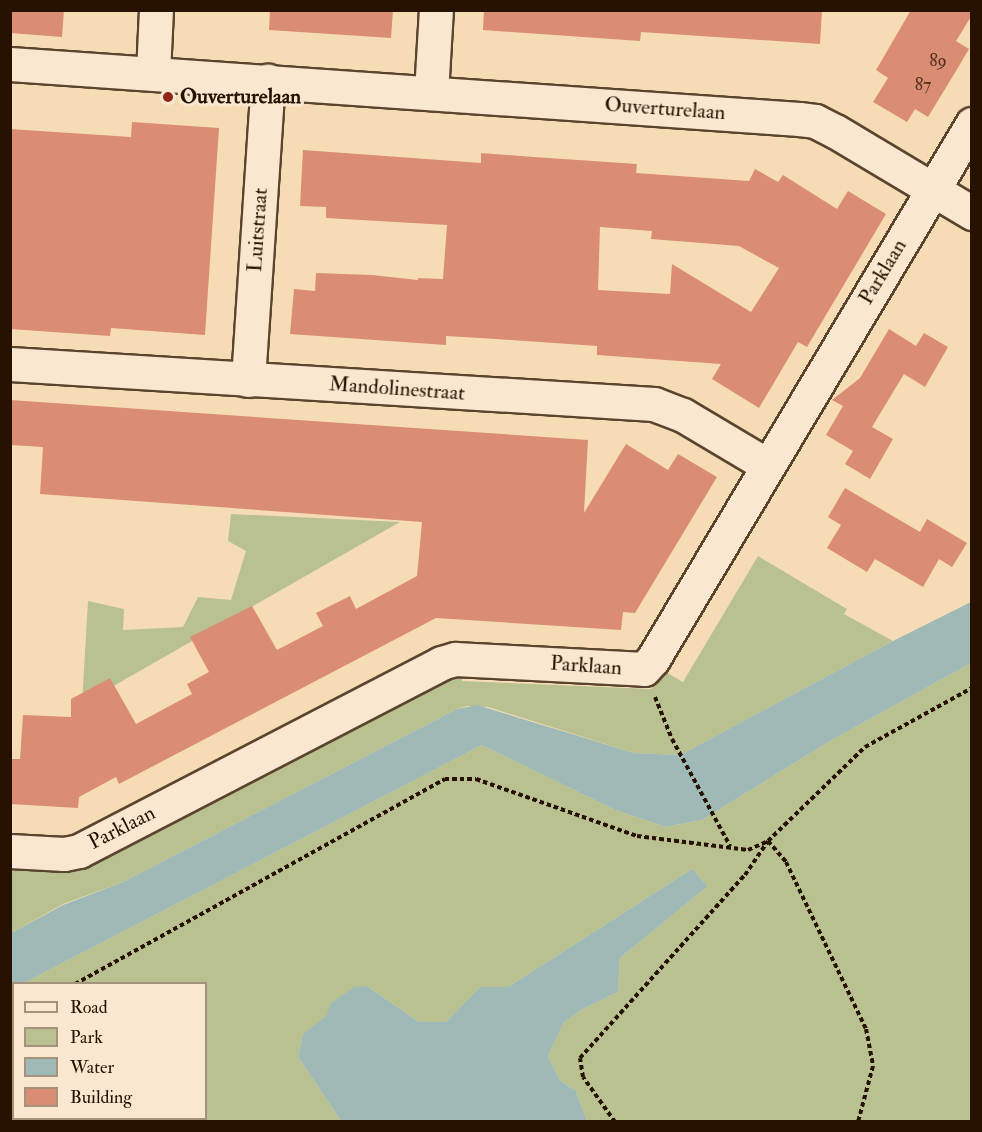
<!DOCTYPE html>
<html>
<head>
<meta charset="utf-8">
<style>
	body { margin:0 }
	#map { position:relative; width:982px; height:1132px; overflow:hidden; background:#f6dcb5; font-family:"IM FELL Double Pica",serif }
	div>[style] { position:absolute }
	.green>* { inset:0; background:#b9c190 }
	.water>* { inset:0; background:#9fbab6 }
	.building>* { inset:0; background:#da8d73 }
	.path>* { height:4px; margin-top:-2px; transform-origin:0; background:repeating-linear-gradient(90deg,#271101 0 4.5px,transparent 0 7.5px) }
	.roads { filter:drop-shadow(2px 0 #5b442e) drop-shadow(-2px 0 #5b442e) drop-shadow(0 2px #5b442e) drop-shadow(0 -2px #5b442e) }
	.minor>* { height:33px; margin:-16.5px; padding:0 16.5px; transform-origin:16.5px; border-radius:16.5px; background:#f9e8cf }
	.dots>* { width:16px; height:16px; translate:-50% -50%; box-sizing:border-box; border:3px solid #f9e8cf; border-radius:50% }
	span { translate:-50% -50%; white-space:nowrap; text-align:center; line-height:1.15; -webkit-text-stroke:6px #f9e8cf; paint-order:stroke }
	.number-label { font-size:18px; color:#54301e }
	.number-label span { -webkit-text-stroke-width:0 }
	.poi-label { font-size:21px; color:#271101; font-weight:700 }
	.left { translate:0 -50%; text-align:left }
	.street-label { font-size:21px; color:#271101 }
	.frame { position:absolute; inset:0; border:12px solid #271101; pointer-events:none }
	.legend { position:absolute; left:12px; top:982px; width:195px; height:138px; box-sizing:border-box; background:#f9e8cf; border:2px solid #a5927d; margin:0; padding:8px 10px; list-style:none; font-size:18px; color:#271101 }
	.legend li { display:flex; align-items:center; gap:12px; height:30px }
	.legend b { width:30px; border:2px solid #a5927d }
</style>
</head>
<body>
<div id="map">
	<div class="green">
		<div style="clip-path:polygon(231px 514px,400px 522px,82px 704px,88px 601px,124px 609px,123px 630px,183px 627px,198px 597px,231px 600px,246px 551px,228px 541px)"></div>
		<div style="clip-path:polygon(758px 556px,847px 609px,844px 614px,893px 641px,680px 755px,634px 753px,488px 707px,467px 706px,457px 709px,123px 882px,63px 904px,11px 933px,10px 866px,462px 672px,462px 681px,651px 689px,664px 671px,683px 682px)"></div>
		<div style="clip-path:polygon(971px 663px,971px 1121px,587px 1121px,576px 1091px,560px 1080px,548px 1056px,564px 1022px,583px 1009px,618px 992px,620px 958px,708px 886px,692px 869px,508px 987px,480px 987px,446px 1022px,419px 1022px,367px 986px,303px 1034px,298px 1057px,341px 1121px,11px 1122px,10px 990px,13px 989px,14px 1118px,206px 1118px,206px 984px,24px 983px,482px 745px,615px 810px,666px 827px,702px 820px,830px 741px)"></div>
	</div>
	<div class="water">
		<div style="clip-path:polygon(971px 602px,971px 663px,830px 741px,702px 820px,666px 827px,615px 810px,482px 745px,24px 983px,14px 984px,13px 989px,11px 990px,11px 933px,63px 905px,123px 882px,457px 709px,477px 705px,634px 753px,680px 755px,893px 641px)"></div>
		<div style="clip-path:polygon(692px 869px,708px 886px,620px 958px,618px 992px,583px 1009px,564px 1022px,548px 1056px,560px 1080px,576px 1091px,587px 1121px,341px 1121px,298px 1057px,303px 1034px,327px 1015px,330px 1004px,354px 987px,367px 986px,419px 1022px,446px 1022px,480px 987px,508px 987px)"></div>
	</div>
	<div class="building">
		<div style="clip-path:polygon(10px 10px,64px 10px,62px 37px,10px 33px)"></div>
		<div style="clip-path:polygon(270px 10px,393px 10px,391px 38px,269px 30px)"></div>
		<div style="clip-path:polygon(484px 10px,822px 10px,820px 44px,641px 32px,640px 41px,483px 30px)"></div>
		<div style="clip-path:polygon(911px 10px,972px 10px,972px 15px,956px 41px,969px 49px,956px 71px,928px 117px,915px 109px,907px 122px,873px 102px,888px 78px,876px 70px)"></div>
		<div style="clip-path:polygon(132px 122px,219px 128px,205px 335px,111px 328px,110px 336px,10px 329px,10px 129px,131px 137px)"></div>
		<div style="clip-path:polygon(evenodd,303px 150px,481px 163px,481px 153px,534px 157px,637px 164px,636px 173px,749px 181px,755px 169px,778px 182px,783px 175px,837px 209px,848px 191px,886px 214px,807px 347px,798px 342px,759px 408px,712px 379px,721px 364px,597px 355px,597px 346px,496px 339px,446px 336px,446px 345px,290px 334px,294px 289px,315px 291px,316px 273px,372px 275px,418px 280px,418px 278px,443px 279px,447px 225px,326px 218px,326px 207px,300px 206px,303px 150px,600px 227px,652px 231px,651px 239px,739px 246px,779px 268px,751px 312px,672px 264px,670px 294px,598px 290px,600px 227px)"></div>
		<div style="clip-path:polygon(889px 329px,916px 346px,924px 333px,948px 347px,925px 387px,904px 374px,872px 427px,893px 439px,870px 479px,845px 464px,853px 451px,826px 435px,843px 406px,832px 400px,860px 378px)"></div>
		<div style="clip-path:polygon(10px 400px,588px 440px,584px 513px,626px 444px,668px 470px,678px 454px,717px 477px,635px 613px,623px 612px,621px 630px,436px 618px,119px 784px,116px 777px,79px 797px,78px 808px,10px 804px,10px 759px,20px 759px,23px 715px,71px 717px,71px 699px,110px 678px,136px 724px,192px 694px,187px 684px,209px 672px,190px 637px,252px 606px,277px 650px,323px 626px,316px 613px,350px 596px,356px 609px,417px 576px,422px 522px,40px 494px,43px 447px,10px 445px)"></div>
		<div style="clip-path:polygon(845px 488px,920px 532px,927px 519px,967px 543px,952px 567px,939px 559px,923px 587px,875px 559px,867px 572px,827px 548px,841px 525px,828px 517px)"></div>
	</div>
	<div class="path">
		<div style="left:655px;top:697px;width:45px;rotate:68deg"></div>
		<div style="left:672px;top:739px;width:122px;rotate:61.5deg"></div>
		<div style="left:75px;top:984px;width:423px;rotate:-29deg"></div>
		<div style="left:445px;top:779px;width:31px"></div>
		<div style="left:476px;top:779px;width:171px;rotate:19.5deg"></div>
		<div style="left:637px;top:836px;width:112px;rotate:7.2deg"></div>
		<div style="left:748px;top:850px;width:22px;rotate:-24deg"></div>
		<div style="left:768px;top:841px;width:28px;rotate:49deg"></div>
		<div style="left:786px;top:862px;width:185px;rotate:64.4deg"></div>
		<div style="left:866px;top:1029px;width:38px;rotate:79deg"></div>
		<div style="left:873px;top:1066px;width:58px;rotate:105deg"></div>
		<div style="left:10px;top:1007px;width:4px;rotate:-14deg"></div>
		<div style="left:175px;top:1118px;width:4px;rotate:63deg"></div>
		<div style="left:615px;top:1122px;width:55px;rotate:-125.4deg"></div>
		<div style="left:583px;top:1077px;width:19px;rotate:-99deg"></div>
		<div style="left:580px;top:1058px;width:246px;rotate:-48deg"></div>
		<div style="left:745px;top:875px;width:41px;rotate:-55.9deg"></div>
		<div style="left:768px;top:841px;width:135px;rotate:-44.1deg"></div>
		<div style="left:865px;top:747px;width:122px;rotate:-28.9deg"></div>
	</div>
	<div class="roads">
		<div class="minor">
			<div style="left:10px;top:64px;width:791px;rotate:3.99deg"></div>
			<div style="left:799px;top:119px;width:16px;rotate:7deg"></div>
			<div style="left:815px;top:121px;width:22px;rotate:27deg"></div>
			<div style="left:835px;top:131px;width:160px;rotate:30.9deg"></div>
			<div style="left:153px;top:73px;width:63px;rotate:-87.3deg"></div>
			<div style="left:431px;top:93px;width:83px;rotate:-86.6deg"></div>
			<div style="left:10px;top:364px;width:645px;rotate:3.55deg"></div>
			<div style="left:654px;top:404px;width:31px;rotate:21deg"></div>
			<div style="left:683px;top:415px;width:98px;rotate:30.8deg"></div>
			<div style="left:248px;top:380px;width:300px;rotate:-86.2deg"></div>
			<div style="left:10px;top:851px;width:54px;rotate:3.2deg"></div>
			<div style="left:64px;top:854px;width:15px;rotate:-11deg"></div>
			<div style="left:79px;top:851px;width:408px;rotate:-27.4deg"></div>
			<div style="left:441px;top:663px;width:15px;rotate:-16deg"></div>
			<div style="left:455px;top:659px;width:189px;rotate:3deg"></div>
			<div style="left:644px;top:669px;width:13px;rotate:-48deg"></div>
			<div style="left:653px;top:659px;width:623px;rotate:-59.19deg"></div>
		</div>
	</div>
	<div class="dots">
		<div style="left:168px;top:97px;background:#8f2418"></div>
	</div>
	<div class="number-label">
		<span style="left:938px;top:61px">89</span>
		<span style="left:923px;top:85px">87</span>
	</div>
	<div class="poi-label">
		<span class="left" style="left:180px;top:97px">Ouverturelaan</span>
	</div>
	<div class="street-label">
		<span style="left:665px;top:109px;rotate:4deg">Ouverturelaan</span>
		<span style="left:258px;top:230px;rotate:-86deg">Luitstraat</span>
		<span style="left:883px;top:272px;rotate:-59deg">Parklaan</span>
		<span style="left:397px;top:389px;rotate:4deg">Mandolinestraat</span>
		<span style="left:586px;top:666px;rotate:4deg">Parklaan</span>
		<span style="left:122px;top:828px;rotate:-27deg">Parklaan</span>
	</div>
	<div class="frame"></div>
	<ul class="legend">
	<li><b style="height:8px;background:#f9e8cf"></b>Road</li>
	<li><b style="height:16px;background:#b9c190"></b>Park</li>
	<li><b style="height:16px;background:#9fbab6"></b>Water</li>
	<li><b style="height:16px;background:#da8d73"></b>Building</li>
	</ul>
</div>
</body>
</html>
